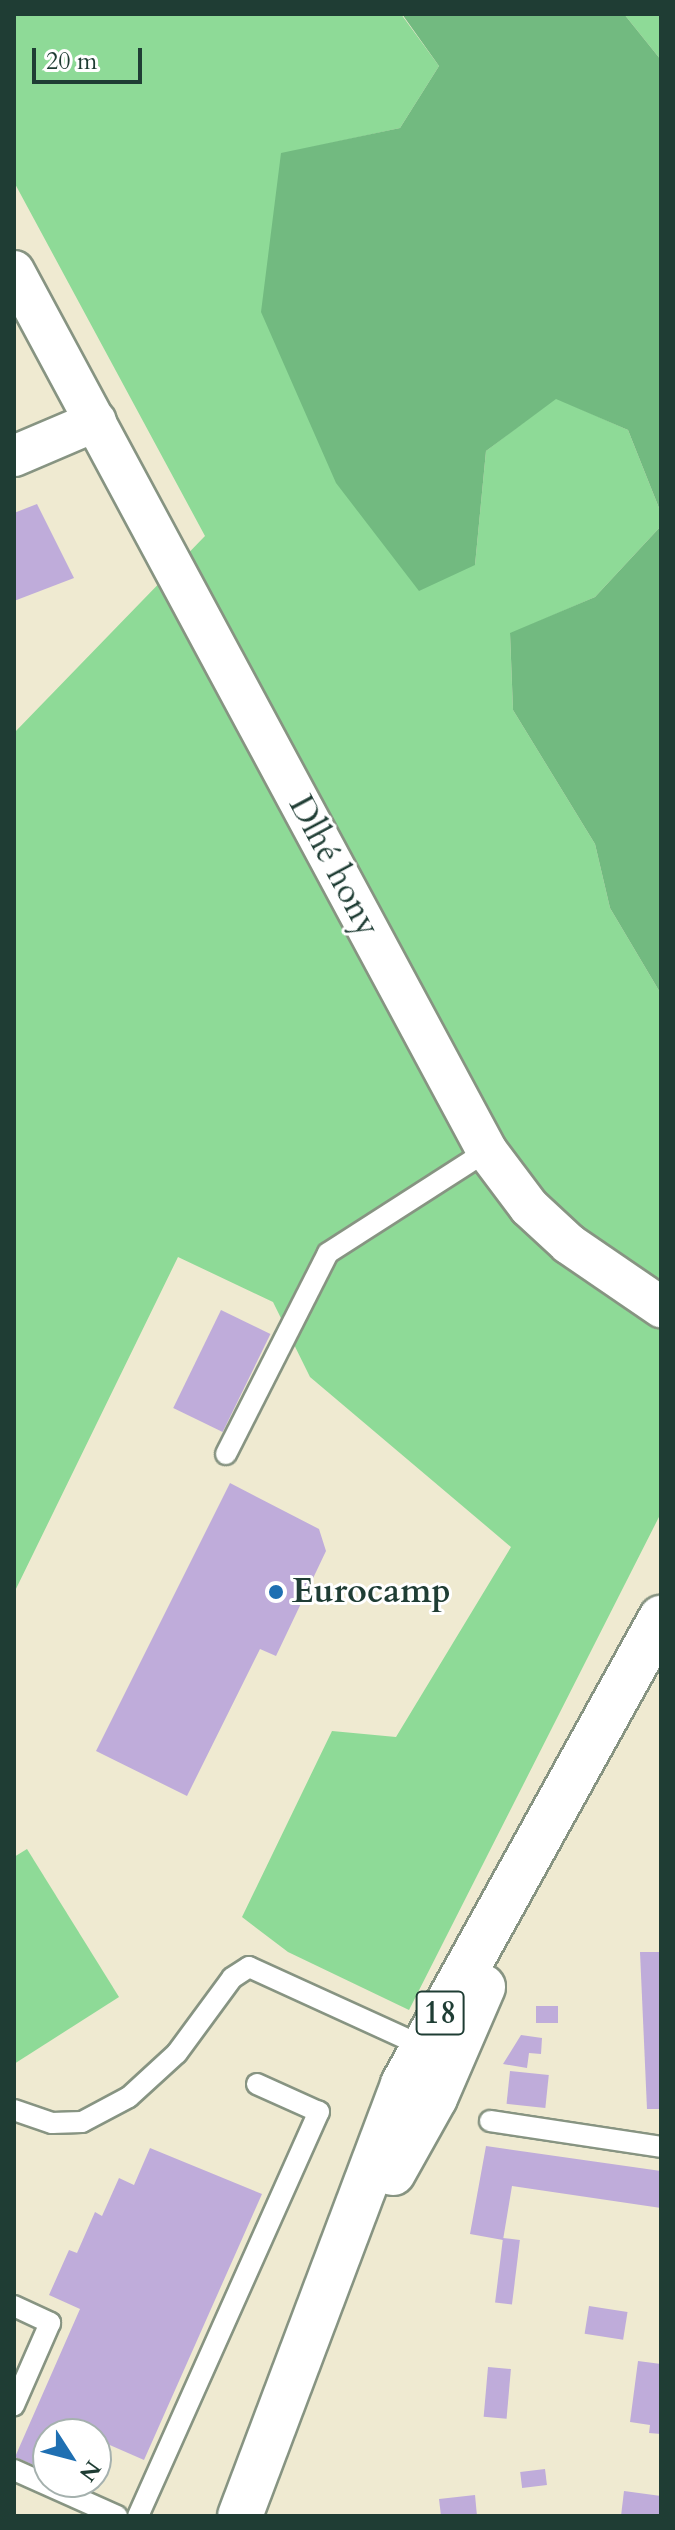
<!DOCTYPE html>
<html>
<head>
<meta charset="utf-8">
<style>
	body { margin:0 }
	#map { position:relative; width:675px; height:2530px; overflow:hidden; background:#efead1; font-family:Cardo,serif }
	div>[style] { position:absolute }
	.green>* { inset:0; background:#8eda97 }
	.forest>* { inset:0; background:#72ba80 }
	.building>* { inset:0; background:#bfacda; transform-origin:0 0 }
	.roads { filter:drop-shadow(2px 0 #879482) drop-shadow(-2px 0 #879482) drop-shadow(0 2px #879482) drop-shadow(0 -2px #879482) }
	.service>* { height:20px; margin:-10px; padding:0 10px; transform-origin:10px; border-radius:10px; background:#fff }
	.minor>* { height:40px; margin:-20px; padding:0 20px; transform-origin:20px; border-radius:20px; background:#fff }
	.primary>* { height:44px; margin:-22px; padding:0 22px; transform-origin:22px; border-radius:22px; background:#fff }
	.dots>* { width:22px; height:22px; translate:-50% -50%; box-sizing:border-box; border:4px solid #fff; border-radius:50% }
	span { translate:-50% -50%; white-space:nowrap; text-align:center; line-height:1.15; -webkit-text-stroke:6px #fff; paint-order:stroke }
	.shield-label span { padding:2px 6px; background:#fff; border:2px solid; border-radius:6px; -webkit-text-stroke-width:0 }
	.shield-label { font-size:32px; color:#1f3d34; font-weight:700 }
	.street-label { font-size:34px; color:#1f3d34 }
	.poi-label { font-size:34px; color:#1f3d34; font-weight:700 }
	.left { translate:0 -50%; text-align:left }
	.frame { position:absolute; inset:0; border:16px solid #1f3d34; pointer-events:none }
	.north { position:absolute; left:32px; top:2418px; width:80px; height:80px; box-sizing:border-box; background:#fff; border:2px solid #a5b1ae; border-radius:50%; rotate:126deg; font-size:22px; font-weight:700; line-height:32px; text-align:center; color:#1f3d34 }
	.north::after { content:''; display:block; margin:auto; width:28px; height:36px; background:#1f6fb2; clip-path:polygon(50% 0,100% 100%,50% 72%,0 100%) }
	.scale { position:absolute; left:32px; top:48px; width:110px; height:36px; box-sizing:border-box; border:4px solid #1f3d34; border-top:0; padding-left:10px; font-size:24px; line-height:28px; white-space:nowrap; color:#1f3d34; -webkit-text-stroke:6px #fff; paint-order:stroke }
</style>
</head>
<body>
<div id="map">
	<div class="green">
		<div style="clip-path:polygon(14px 14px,401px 14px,439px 66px,400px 128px,281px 154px,475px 565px,486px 451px,556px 398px,628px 430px,661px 513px,661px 526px,595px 597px,510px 634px,513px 710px,595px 844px,610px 908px,661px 994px,661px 1513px,409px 2010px,288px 1952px,242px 1917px,332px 1731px,396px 1737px,511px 1547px,310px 1377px,273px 1302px,178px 1257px,14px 1593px,14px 733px,205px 536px,14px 182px)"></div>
		<div style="clip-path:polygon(624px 14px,661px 14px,661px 60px)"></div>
		<div style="clip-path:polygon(27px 1849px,119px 1997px,14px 2064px,14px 1857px)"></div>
	</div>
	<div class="forest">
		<div style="clip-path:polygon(402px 14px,624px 14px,661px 60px,661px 513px,628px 430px,556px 399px,486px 451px,475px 565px,419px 591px,336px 483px,261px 312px,281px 153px,400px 128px,439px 66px)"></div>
		<div style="clip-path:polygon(661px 526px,661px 994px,610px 908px,595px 844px,513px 710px,510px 633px,595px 597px)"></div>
	</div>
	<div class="building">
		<div style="clip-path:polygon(37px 504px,74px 578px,14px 601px,14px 513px)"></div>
		<div style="left:221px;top:1310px;width:55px;height:109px;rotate:26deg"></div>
		<div style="clip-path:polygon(230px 1483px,319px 1529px,326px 1551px,276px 1656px,260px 1649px,187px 1796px,96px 1751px)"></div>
		<div style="clip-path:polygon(640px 1952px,661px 1952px,661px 2109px,647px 2109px)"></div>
		<div style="left:536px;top:2006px;width:22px;height:17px"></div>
		<div style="clip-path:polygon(521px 2035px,542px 2038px,541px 2054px,529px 2053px,527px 2068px,503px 2064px)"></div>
		<div style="left:510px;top:2071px;width:39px;height:33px;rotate:6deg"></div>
		<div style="clip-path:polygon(486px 2146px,661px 2171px,661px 2208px,512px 2186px,503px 2240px,470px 2234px)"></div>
		<div style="clip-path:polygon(150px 2148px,262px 2194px,144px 2460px,96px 2439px,96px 2434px,48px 2434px,48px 2471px,15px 2457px,80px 2309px,49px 2295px,69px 2250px,77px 2253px,95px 2212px,102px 2216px,119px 2178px,134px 2185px)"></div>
		<div style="left:503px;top:2238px;width:17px;height:65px;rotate:7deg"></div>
		<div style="left:589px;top:2306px;width:39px;height:28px;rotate:9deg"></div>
		<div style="clip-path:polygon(638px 2361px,661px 2364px,661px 2434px,649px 2433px,650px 2425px,630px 2422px)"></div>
		<div style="left:488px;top:2367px;width:23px;height:50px;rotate:5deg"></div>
		<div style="left:545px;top:2469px;width:16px;height:25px;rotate:83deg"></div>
		<div style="clip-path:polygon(624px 2491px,661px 2496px,661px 2516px,621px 2516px)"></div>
		<div style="clip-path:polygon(475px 2495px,477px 2516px,441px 2516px,439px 2499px)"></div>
	</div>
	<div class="roads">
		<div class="service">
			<div style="left:226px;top:1454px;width:225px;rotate:-63.1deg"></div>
			<div style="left:328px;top:1253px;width:189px;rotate:-32.7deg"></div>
			<div style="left:14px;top:2110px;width:40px;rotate:18.9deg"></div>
			<div style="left:52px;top:2123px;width:30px;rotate:-2deg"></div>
			<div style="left:82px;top:2122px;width:53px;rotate:-28deg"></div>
			<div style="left:129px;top:2097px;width:65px;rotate:-42.5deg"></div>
			<div style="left:177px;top:2053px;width:93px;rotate:-53.7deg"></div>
			<div style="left:232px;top:1978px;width:20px;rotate:-33deg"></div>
			<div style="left:249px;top:1967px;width:190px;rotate:24.5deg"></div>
			<div style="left:490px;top:2121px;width:173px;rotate:8.6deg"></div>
			<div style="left:14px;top:2306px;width:40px;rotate:25deg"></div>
			<div style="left:50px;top:2323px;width:90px;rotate:113.7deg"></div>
			<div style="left:14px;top:2470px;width:113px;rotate:24.1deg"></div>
			<div style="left:138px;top:2516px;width:443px;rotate:-65.9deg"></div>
			<div style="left:319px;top:2112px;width:68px;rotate:-155.7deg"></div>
		</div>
		<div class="minor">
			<div style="left:14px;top:271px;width:999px;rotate:61.74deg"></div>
			<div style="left:487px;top:1151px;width:70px;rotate:53.1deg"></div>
			<div style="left:529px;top:1207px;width:54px;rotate:42.8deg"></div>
			<div style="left:569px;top:1244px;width:112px;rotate:34.4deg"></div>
			<div style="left:14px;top:456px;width:89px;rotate:-23.1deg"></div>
		</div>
		<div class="primary">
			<div style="left:393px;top:2173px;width:86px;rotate:-60.8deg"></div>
			<div style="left:435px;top:2098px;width:121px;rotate:-66.6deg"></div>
			<div style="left:240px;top:2516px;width:462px;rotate:-69.3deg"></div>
			<div style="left:403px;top:2084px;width:533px;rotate:-61.03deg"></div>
		</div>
	</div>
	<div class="dots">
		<div style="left:276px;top:1592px;background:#1f6fb2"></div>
	</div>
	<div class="shield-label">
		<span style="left:440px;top:2013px">18</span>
	</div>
	<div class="street-label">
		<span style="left:334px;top:866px;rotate:62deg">Dlhé hony</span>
	</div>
	<div class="poi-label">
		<span class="left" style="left:292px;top:1592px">Eurocamp</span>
	</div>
	<div class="frame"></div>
	<div class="north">N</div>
	<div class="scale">20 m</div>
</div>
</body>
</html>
